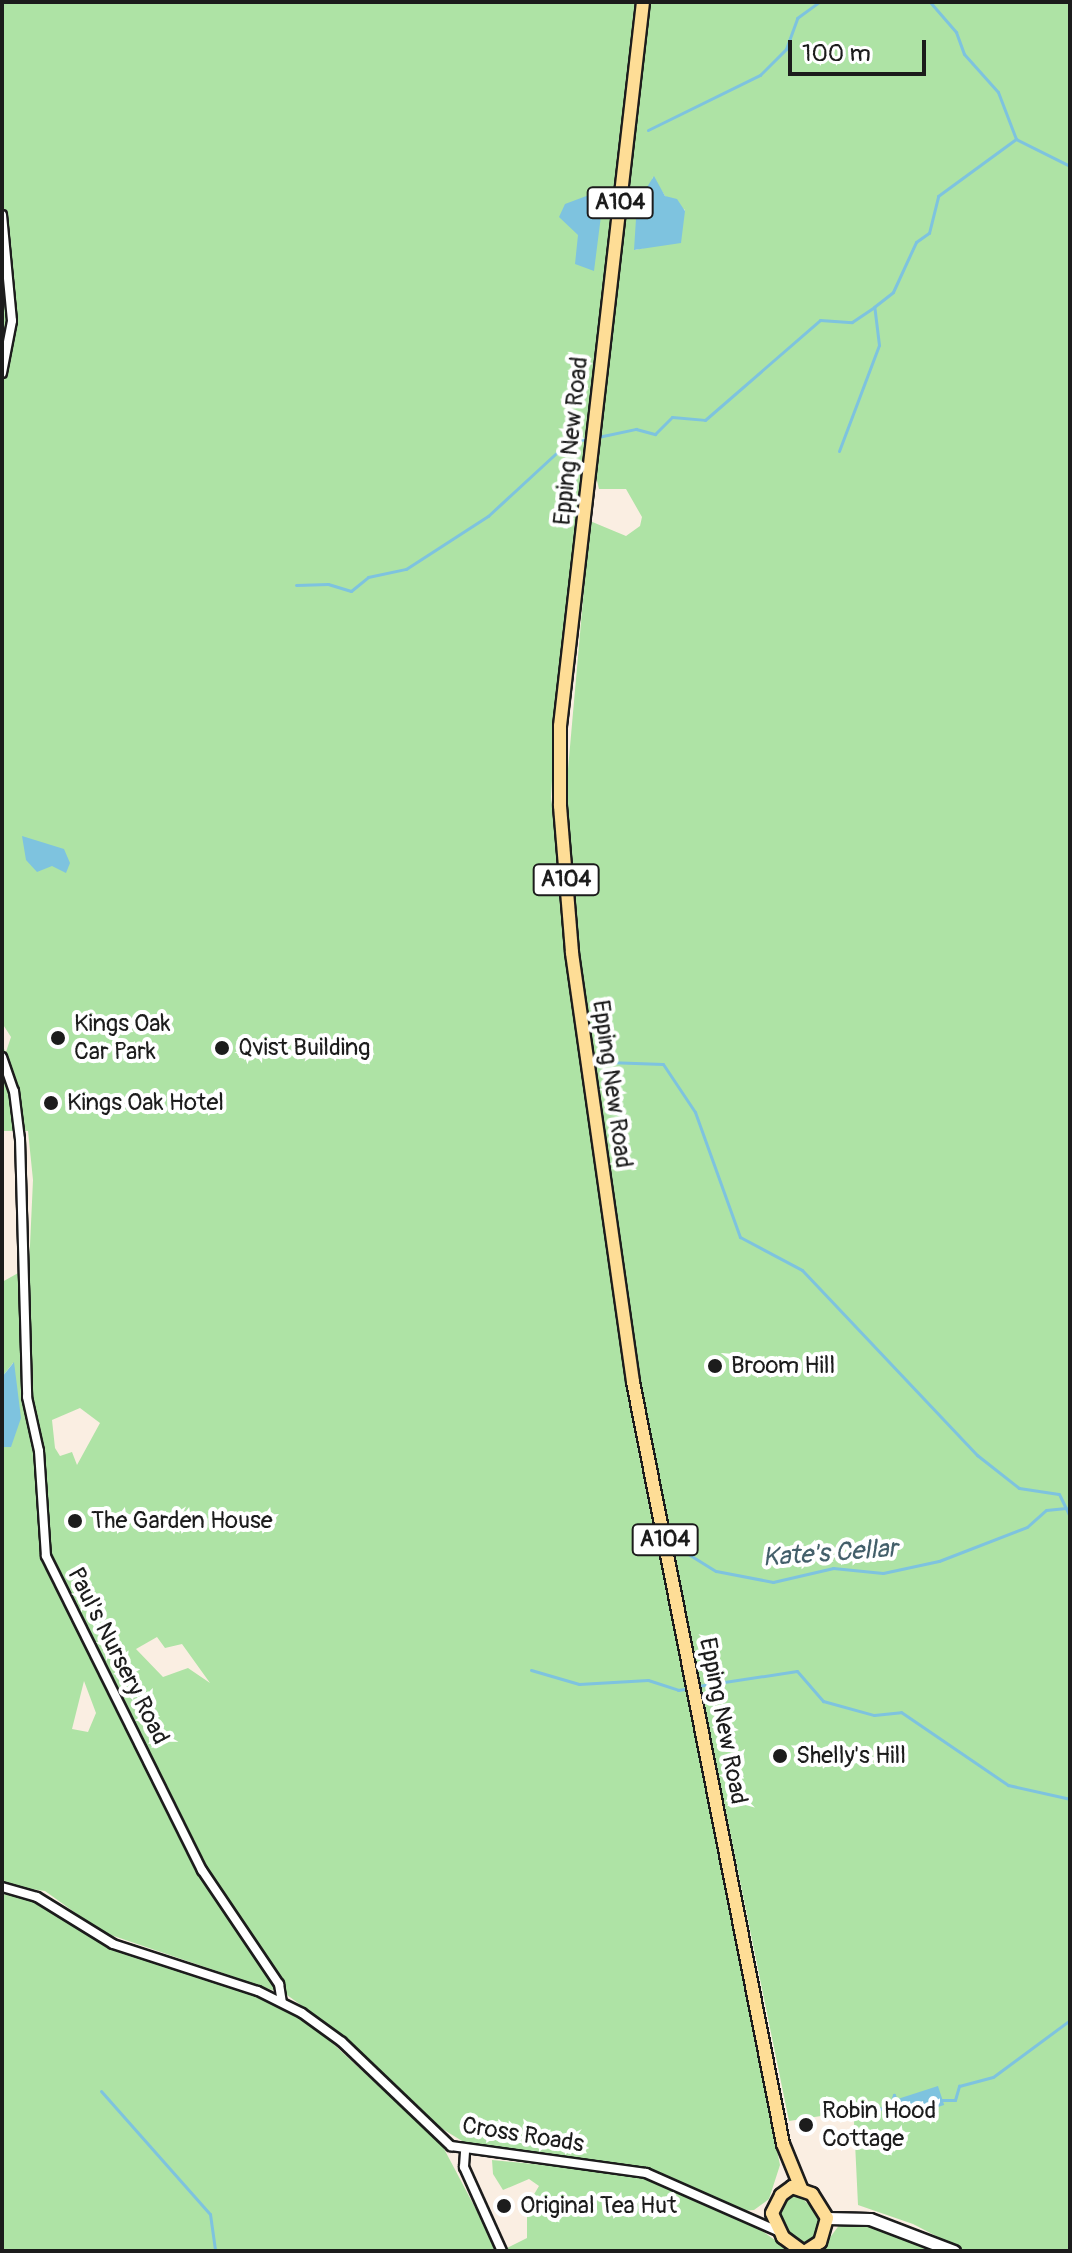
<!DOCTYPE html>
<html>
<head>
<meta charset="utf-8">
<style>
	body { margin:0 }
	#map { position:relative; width:1072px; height:2253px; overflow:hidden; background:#faeee2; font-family:Pangolin,sans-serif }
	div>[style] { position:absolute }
	.green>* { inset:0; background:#aee3a5 }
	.water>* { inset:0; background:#7ec3df; transform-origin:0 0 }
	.stream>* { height:3px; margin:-1.5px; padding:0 1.5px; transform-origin:1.5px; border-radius:1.5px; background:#7ec3df }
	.roads { filter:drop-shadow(2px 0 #1c1c1c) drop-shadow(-2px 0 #1c1c1c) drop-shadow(0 2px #1c1c1c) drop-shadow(0 -2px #1c1c1c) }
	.street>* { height:8px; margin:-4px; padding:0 4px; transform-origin:4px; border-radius:4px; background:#fff }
	.secondary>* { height:11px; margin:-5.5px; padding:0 5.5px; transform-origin:5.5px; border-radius:5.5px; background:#fff }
	.primary>* { height:12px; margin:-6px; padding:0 6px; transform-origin:6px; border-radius:6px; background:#fedd96 }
	.dots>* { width:22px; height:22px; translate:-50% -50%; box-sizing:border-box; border:4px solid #fff; border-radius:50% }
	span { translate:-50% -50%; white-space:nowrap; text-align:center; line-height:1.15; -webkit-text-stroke:8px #fff; paint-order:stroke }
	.shield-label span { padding:2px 6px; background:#fff; border:2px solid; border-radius:6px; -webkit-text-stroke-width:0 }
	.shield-label { font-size:22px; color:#1c1c1c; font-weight:700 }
	.street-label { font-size:24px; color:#1c1c1c }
	.poi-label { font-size:24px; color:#1c1c1c }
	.left { translate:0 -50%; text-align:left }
	.water-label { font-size:26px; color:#435f6a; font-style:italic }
	.frame { position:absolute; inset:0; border:4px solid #1c1c1c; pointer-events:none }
	.scale { position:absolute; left:788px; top:40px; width:138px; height:36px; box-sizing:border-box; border:4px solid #1c1c1c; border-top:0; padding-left:10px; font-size:24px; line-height:28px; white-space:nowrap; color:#1c1c1c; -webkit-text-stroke:6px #fff; paint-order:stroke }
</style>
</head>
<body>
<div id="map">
	<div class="green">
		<div style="clip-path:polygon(evenodd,2px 2px,635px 2px,558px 682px,551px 797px,574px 1021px,632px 1420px,780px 2165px,769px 2199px,754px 2210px,738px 2211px,665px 2175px,627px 2165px,467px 2144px,423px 2117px,345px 2037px,287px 1995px,102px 1932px,45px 1891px,2px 1885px,2px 1447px,11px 1447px,13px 1363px,2px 1377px,2px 1282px,29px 1267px,33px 1180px,28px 1131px,2px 1131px,2px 1046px,6px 1052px,11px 1037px,2px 1023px,2px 2px,80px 1408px,100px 1423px,77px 1465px,72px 1452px,60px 1456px,55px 1448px,52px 1420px,80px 1408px,2px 2px,157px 1637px,165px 1648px,182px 1644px,210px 1683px,188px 1668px,163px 1677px,136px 1649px,157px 1637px,2px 2px,84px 1681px,96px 1713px,88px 1732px,72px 1729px,84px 1681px)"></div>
		<div style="clip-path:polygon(evenodd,649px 2px,1070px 2px,1070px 2251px,965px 2251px,913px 2224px,858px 2205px,853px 2101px,821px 2116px,789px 2121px,668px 1528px,625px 1295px,570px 880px,565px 803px,590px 521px,626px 536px,640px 526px,642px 517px,626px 489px,599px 489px,594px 469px,649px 2px,653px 177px,665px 196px,685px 210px,670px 242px,635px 250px,653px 177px)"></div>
		<div style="clip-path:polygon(2px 1894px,33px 1899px,96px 1937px,262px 1995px,315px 2027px,442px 2145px,498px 2251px,2px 2251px)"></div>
		<div style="clip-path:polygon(492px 2160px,625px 2173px,656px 2182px,754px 2225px,790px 2251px,501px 2251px,527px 2238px,527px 2206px,539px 2186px,529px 2179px,503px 2190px,493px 2174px)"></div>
		<div style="clip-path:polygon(800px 2196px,816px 2212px,821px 2227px,808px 2246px,780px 2226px,778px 2210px,786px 2198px)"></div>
		<div style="clip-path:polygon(861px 2218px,946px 2251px,820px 2251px,840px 2224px)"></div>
	</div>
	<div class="water">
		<div style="clip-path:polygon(654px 176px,665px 196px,677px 199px,685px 211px,681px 243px,634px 250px,637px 203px)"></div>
		<div style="clip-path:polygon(589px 195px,603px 200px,594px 271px,575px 264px,578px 235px,559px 217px,565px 204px)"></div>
		<div style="clip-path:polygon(22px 836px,64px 849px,70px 863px,66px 873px,52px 866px,37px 872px,26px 860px)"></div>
		<div style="clip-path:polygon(14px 1362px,21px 1418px,11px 1447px,2px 1447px,2px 1377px)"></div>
		<div style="left:938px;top:2086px;width:20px;height:44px;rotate:72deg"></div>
	</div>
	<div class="stream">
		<div style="left:930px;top:2px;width:40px;rotate:49deg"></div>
		<div style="left:956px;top:32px;width:23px;rotate:70deg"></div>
		<div style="left:964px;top:54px;width:51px;rotate:48.2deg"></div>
		<div style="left:998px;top:92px;width:50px;rotate:69deg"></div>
		<div style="left:1016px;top:139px;width:60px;rotate:26.6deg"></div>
		<div style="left:648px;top:130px;width:125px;rotate:-26.2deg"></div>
		<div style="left:760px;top:75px;width:37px;rotate:-45deg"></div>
		<div style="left:786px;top:49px;width:33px;rotate:-70deg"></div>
		<div style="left:797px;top:18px;width:27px;rotate:-36deg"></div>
		<div style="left:598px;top:437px;width:39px;rotate:-12deg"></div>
		<div style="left:636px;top:429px;width:20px;rotate:15deg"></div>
		<div style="left:655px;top:434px;width:24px;rotate:-45deg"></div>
		<div style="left:672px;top:417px;width:33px;rotate:5deg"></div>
		<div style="left:705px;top:420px;width:152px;rotate:-41deg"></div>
		<div style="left:820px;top:320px;width:32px;rotate:4deg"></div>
		<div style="left:852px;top:322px;width:27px;rotate:-34deg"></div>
		<div style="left:874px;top:307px;width:24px;rotate:-38deg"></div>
		<div style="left:893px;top:292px;width:55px;rotate:-65.3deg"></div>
		<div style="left:916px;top:242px;width:16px;rotate:-35deg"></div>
		<div style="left:929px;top:233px;width:38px;rotate:-76deg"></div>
		<div style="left:938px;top:196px;width:97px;rotate:-36.2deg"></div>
		<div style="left:839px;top:451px;width:113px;rotate:-69.3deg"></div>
		<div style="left:879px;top:345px;width:38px;rotate:-97deg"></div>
		<div style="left:296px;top:585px;width:32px;rotate:-2deg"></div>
		<div style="left:328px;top:584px;width:24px;rotate:17deg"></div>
		<div style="left:351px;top:591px;width:22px;rotate:-39deg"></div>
		<div style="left:368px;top:577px;width:39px;rotate:-12deg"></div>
		<div style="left:406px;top:569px;width:98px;rotate:-32.9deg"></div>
		<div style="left:488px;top:516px;width:108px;rotate:-42.7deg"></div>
		<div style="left:567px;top:443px;width:25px;rotate:-12deg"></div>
		<div style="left:607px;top:1062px;width:56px;rotate:2deg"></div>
		<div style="left:663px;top:1064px;width:58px;rotate:56.3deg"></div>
		<div style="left:695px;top:1112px;width:133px;rotate:70.2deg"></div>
		<div style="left:740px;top:1237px;width:70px;rotate:28deg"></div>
		<div style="left:802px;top:1270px;width:255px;rotate:46.6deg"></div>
		<div style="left:977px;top:1455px;width:53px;rotate:38.2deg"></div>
		<div style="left:1019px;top:1488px;width:40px;rotate:8.5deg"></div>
		<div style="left:1059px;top:1494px;width:25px;rotate:64deg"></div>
		<div style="left:685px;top:1552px;width:36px;rotate:32deg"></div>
		<div style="left:716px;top:1571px;width:58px;rotate:10.9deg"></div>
		<div style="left:773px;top:1582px;width:62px;rotate:-13.1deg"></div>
		<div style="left:833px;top:1568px;width:50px;rotate:5.7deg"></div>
		<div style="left:883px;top:1573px;width:57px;rotate:-12.1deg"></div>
		<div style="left:939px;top:1561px;width:94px;rotate:-21.1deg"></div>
		<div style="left:1027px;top:1527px;width:25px;rotate:-42deg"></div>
		<div style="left:1046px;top:1510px;width:20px;rotate:-6deg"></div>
		<div style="left:531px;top:1670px;width:50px;rotate:16.3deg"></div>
		<div style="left:579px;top:1684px;width:69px;rotate:-3.3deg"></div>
		<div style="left:648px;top:1680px;width:32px;rotate:18deg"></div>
		<div style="left:678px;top:1690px;width:13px;rotate:-9deg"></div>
		<div style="left:698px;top:1686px;width:100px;rotate:-8.6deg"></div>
		<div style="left:797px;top:1671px;width:40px;rotate:49deg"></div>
		<div style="left:823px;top:1701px;width:53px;rotate:15.4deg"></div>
		<div style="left:874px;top:1715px;width:27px;rotate:-6deg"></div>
		<div style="left:901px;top:1712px;width:130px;rotate:34.3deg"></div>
		<div style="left:1008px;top:1785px;width:64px;rotate:12.7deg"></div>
		<div style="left:101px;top:2091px;width:164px;rotate:48.5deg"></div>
		<div style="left:210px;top:2214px;width:37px;rotate:82deg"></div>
		<div style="left:942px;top:2100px;width:13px"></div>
		<div style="left:955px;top:2100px;width:15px;rotate:-74deg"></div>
		<div style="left:959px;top:2086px;width:35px;rotate:-15deg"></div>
		<div style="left:993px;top:2077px;width:96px;rotate:-36.5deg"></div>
		<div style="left:859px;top:2105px;width:30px;rotate:9deg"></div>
		<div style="left:889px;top:2110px;width:16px;rotate:-72deg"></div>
		<div style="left:894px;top:2095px;width:5px;rotate:68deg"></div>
	</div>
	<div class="roads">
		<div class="street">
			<div style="left:2px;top:215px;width:106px;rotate:84.6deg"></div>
			<div style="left:12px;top:321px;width:53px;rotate:100.9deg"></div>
			<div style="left:2px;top:1057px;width:36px;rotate:71deg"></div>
			<div style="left:14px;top:1091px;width:48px;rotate:82.9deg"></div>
			<div style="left:20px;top:1139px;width:258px;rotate:88.4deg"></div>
			<div style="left:27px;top:1397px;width:55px;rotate:77.5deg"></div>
			<div style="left:39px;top:1451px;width:105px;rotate:86.2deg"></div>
			<div style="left:46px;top:1556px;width:351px;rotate:63.6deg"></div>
			<div style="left:202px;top:1870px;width:138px;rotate:56deg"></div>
			<div style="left:279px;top:1984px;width:18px;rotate:81deg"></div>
			<div style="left:2px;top:1887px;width:36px;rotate:16deg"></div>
			<div style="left:37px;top:1897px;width:89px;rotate:31.7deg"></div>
			<div style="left:113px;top:1944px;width:152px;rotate:18deg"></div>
			<div style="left:258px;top:1991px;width:49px;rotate:26.6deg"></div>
			<div style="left:302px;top:2013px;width:49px;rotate:35.9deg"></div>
			<div style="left:342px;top:2042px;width:151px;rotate:43.7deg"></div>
			<div style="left:451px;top:2146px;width:197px;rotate:7.9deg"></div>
			<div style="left:646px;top:2173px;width:146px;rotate:23.8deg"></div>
			<div style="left:465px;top:2152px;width:15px;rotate:94deg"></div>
			<div style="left:464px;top:2167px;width:92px;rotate:65.7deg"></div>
		</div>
		<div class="secondary">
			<div style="left:827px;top:2218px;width:43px;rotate:1.3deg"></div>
			<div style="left:870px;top:2219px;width:90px;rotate:20.9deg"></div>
		</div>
		<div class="primary">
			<div style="left:643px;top:2px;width:729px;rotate:96.54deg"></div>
			<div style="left:560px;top:726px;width:80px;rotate:90deg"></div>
			<div style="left:560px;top:806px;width:147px;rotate:85.3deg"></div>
			<div style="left:572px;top:953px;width:433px;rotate:81.9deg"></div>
			<div style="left:633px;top:1382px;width:777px;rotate:78.86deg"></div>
			<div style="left:783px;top:2144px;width:48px;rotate:67.8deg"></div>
			<div style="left:802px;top:2251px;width:24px;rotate:-144deg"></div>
			<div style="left:783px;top:2237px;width:26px;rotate:-115deg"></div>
			<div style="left:772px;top:2213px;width:20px;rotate:-63deg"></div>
			<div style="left:781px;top:2195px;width:14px;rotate:-36deg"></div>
			<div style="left:792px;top:2187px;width:21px;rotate:19deg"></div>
			<div style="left:812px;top:2194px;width:28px;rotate:58deg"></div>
			<div style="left:827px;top:2218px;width:25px;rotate:106deg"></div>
			<div style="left:820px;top:2242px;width:17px;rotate:147deg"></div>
		</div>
	</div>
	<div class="dots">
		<div style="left:58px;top:1038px;background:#1c1c1c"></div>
		<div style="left:222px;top:1048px;background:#1c1c1c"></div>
		<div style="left:51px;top:1103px;background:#1c1c1c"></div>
		<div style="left:715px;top:1366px;background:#1c1c1c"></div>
		<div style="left:75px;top:1521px;background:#1c1c1c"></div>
		<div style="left:780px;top:1756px;background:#1c1c1c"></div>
		<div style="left:806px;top:2125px;background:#1c1c1c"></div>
		<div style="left:504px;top:2206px;background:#1c1c1c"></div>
	</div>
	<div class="shield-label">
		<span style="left:620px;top:203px">A104</span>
		<span style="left:566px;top:880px">A104</span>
		<span style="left:665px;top:1540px">A104</span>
	</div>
	<div class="street-label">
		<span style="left:571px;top:441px;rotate:-84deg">Epping New Road</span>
		<span style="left:612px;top:1084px;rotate:82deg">Epping New Road</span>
		<span style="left:118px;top:1656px;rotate:63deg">Paul's Nursery Road</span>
		<span style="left:723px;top:1721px;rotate:79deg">Epping New Road</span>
		<span style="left:523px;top:2135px;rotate:9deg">Cross Roads</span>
	</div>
	<div class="poi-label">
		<span class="left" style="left:74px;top:1038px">Kings Oak<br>Car Park</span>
		<span class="left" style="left:238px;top:1048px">Qvist Building</span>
		<span class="left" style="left:67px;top:1103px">Kings Oak Hotel</span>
		<span class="left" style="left:731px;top:1366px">Broom Hill</span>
		<span class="left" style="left:91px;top:1521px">The Garden House</span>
		<span class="left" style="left:796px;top:1756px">Shelly's Hill</span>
		<span class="left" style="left:822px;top:2125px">Robin Hood<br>Cottage</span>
		<span class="left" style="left:520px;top:2206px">Original Tea Hut</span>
	</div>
	<div class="water-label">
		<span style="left:830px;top:1554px;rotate:-4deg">Kate's Cellar</span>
	</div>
	<div class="frame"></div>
	<div class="scale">100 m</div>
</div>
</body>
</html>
